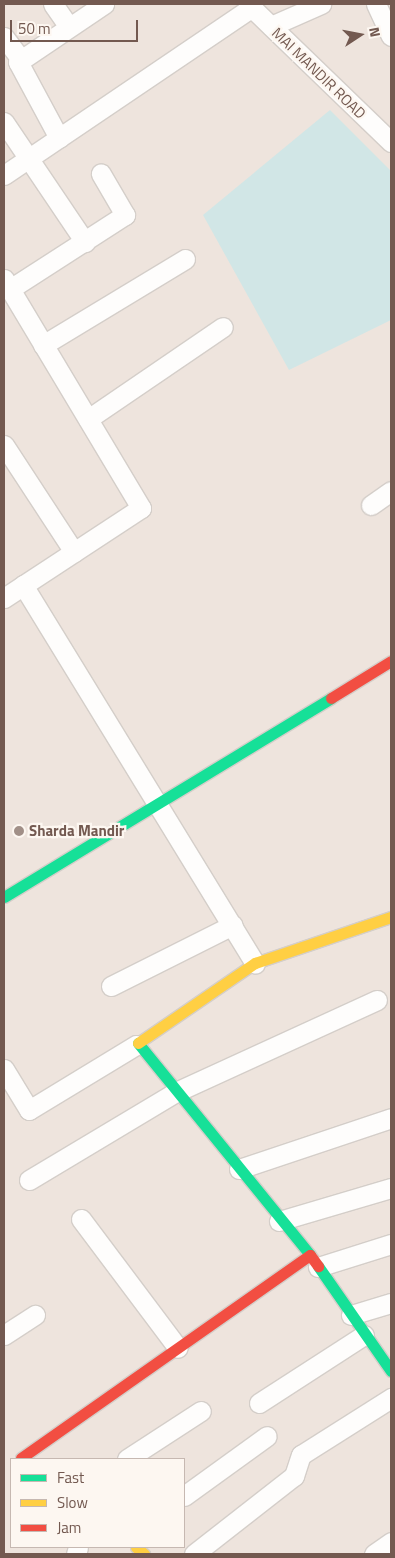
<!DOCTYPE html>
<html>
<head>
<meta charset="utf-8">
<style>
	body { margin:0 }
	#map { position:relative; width:395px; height:1558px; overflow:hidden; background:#f6f2ee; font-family:"Titillium Web",sans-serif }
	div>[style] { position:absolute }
	.residential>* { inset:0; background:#eee4dd }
	.water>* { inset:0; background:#d1e6e6 }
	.roads { filter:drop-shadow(1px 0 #d4cec9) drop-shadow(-1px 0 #d4cec9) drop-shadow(0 1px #d4cec9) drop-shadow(0 -1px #d4cec9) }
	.street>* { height:19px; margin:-9.5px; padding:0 9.5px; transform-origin:9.5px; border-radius:9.5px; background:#fefdfc }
	.fast>* { height:11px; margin:-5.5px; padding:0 5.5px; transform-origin:5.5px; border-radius:5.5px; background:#16e098 }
	.slow>* { height:11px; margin:-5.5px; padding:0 5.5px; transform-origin:5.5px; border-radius:5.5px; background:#ffcf43 }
	.jam>* { height:11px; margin:-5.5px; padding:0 5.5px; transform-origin:5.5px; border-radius:5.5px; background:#f24e42 }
	.dots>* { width:14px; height:14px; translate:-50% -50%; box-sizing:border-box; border:2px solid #fdf7f1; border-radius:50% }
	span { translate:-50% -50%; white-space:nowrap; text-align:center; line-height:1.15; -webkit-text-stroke:4.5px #fdf7f1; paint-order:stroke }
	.street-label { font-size:15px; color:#735950 }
	.poi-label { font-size:15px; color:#735950; font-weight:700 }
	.left { translate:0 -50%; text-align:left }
	.frame { position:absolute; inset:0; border:5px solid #735950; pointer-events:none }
	.legend { position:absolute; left:10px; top:1458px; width:175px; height:90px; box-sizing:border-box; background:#fdf7f1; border:1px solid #c6b8b1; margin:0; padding:6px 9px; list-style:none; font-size:15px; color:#735950 }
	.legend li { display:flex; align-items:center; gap:10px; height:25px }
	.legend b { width:25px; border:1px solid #c6b8b1 }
	.north { position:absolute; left:335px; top:10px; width:50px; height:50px; -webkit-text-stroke:4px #fdf7f1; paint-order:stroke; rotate:79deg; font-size:14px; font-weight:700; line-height:20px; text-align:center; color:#735950 }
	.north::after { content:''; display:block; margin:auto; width:18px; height:22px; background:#735950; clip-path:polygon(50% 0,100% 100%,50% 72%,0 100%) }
	.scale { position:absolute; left:10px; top:20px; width:128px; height:22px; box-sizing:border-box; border:2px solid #735950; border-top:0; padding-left:6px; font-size:15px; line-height:18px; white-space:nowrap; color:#735950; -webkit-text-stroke:4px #fdf7f1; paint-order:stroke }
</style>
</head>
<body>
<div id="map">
	<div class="residential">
		<div style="clip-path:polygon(evenodd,4px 4px,391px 4px,391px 1554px,4px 1554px,4px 4px,11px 1459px,184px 1459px,184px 1547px,11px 1547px,11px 1459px)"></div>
	</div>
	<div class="water">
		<div style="clip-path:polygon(330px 110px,391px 171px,391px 320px,289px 370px,203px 215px)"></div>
	</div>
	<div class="roads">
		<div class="street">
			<div style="left:53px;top:4px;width:28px;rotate:55deg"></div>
			<div style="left:248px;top:4px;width:199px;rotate:44deg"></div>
			<div style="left:376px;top:4px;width:35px;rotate:65deg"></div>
			<div style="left:271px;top:26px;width:55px;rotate:-23.7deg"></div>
			<div style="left:4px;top:37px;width:26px;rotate:53deg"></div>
			<div style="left:4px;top:122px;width:145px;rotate:56deg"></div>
			<div style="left:59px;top:138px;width:86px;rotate:-118.3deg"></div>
			<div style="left:18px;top:62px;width:104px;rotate:-34deg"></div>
			<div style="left:4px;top:175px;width:300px;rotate:-34.1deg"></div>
			<div style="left:4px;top:279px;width:267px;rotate:59.1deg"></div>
			<div style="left:141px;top:508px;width:164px;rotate:146.7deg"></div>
			<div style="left:10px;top:289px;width:137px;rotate:-32.8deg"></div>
			<div style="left:125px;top:215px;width:48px;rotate:-120.3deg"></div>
			<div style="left:43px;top:345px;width:166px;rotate:-31.2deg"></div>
			<div style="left:88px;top:419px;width:163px;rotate:-34.3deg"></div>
			<div style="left:4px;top:445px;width:128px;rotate:56.8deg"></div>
			<div style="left:371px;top:505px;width:24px;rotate:-35deg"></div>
			<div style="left:23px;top:585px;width:444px;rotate:58.5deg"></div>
			<div style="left:111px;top:986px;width:136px;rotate:-26.6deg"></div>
			<div style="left:4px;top:1069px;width:48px;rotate:58.6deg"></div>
			<div style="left:29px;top:1110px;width:125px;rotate:-31.3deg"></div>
			<div style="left:239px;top:1169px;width:160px;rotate:-18.5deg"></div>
			<div style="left:29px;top:1180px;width:171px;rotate:-30.9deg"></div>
			<div style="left:176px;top:1092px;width:221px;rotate:-24.6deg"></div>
			<div style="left:81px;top:1219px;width:161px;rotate:53.1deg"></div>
			<div style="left:279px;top:1221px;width:117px;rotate:-16.4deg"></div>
			<div style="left:318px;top:1267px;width:77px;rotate:-17.5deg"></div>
			<div style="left:351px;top:1315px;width:42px;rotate:-16.7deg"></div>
			<div style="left:4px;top:1335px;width:37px;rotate:-33deg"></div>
			<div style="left:259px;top:1403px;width:125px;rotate:-32.9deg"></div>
			<div style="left:127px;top:1459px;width:88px;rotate:-33deg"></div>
			<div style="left:184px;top:1496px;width:102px;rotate:-35.9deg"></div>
			<div style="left:76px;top:1554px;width:7px;rotate:-74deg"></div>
			<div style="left:194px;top:1554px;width:127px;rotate:-38deg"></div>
			<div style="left:294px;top:1476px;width:22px;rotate:-72deg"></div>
			<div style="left:301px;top:1455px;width:107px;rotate:-32.3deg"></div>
			<div style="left:374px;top:1554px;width:21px;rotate:-35deg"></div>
		</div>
		<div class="fast">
			<div style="left:4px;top:897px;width:383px;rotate:-31.3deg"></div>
			<div style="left:138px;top:1043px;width:273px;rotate:50.9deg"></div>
			<div style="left:318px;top:1266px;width:128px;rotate:55.2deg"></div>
		</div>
		<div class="slow">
			<div style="left:138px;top:1043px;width:142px;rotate:-34.4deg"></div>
			<div style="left:255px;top:963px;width:144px;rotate:-18.7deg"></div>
			<div style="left:136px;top:1547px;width:11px;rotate:41deg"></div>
		</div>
		<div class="jam">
			<div style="left:331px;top:698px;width:70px;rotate:-31.7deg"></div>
			<div style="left:21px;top:1458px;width:353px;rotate:-35.1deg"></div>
			<div style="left:310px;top:1255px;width:14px;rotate:54deg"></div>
		</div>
	</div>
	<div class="dots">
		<div style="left:19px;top:831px;background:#a18f87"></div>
	</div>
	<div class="street-label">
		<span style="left:319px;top:73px;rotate:44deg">MAI MANDIR ROAD</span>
	</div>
	<div class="poi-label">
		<span class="left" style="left:29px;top:831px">Sharda Mandir</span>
	</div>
	<div class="frame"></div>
	<ul class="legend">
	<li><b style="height:6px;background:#16e098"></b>Fast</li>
	<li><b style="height:6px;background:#ffcf43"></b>Slow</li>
	<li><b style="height:6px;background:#f24e42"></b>Jam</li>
	</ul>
	<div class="north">N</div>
	<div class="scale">50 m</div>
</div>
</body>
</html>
